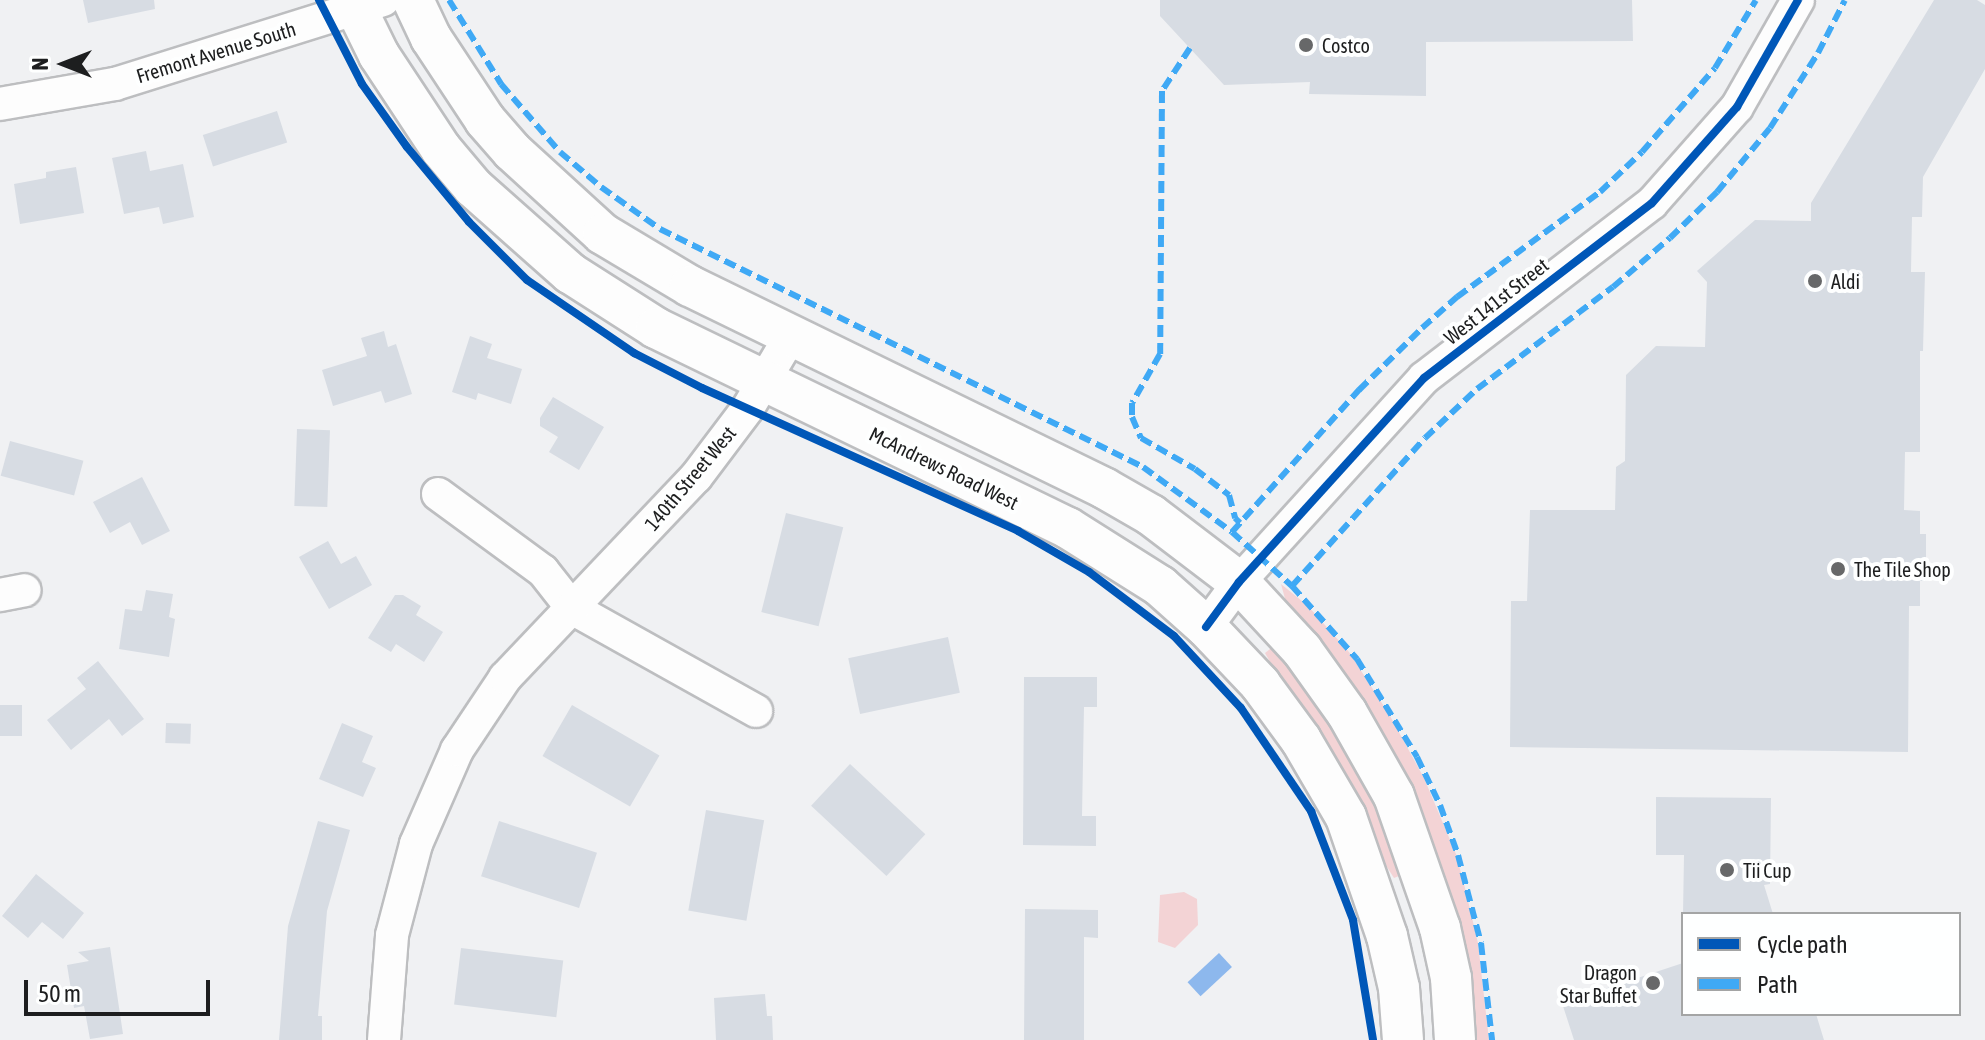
<!DOCTYPE html>
<html>
<head>
<meta charset="utf-8">
<style>
	body { margin:0 }
	#map { position:relative; width:1985px; height:1040px; overflow:hidden; background:#f0f1f3; font-family:"Asap Condensed",sans-serif }
	div>[style] { position:absolute }
	.green>* { inset:0; background:#f3d3d5 }
	.water>* { inset:0; background:#8db8ed; transform-origin:0 0 }
	.building>* { inset:0; background:#d7dce3; transform-origin:0 0 }
	.roads { filter:drop-shadow(2px 0 #bdbec0) drop-shadow(-2px 0 #bdbec0) drop-shadow(0 2px #bdbec0) drop-shadow(0 -2px #bdbec0) }
	.minor>* { height:32px; margin:-16px; padding:0 16px; transform-origin:16px; border-radius:16px; background:#fdfdfd }
	.major>* { height:40px; margin:-20px; padding:0 20px; transform-origin:20px; border-radius:20px; background:#fdfdfd }
	.quiet>* { height:6px; margin-top:-3px; transform-origin:0; background:repeating-linear-gradient(90deg,#3fa9f5 0 12px,transparent 0 18px) }
	.cycleway>* { height:8px; margin:-4px; padding:0 4px; transform-origin:4px; border-radius:4px; background:#0057b8 }
	.dots>* { width:22px; height:22px; translate:-50% -50%; box-sizing:border-box; border:4px solid #feffff; border-radius:50% }
	span { translate:-50% -50%; white-space:nowrap; text-align:center; line-height:1.15; -webkit-text-stroke:8px #feffff; paint-order:stroke }
	.poi-label { font-size:20px; color:#1d1e1f }
	.left { translate:0 -50%; text-align:left }
	.right { translate:-100% -50%; text-align:right }
	.street-label { font-size:20px; color:#1d1e1f }
	.legend { position:absolute; left:1681px; top:912px; width:280px; height:104px; box-sizing:border-box; background:#feffff; border:2px solid #a4a5a5; margin:0; padding:10px 14px; list-style:none; font-size:24px; color:#1d1e1f }
	.legend li { display:flex; align-items:center; gap:16px; height:40px }
	.legend b { width:40px; border:2px solid #a4a5a5 }
	.north { position:absolute; left:24px; top:24px; width:80px; height:80px; -webkit-text-stroke:6px #feffff; paint-order:stroke; rotate:270deg; font-size:22px; font-weight:700; line-height:32px; text-align:center; color:#1d1e1f }
	.north::after { content:''; display:block; margin:auto; width:28px; height:36px; background:#1d1e1f; clip-path:polygon(50% 0,100% 100%,50% 72%,0 100%) }
	.scale { position:absolute; left:24px; top:980px; width:186px; height:36px; box-sizing:border-box; border:4px solid #1d1e1f; border-top:0; padding-left:10px; font-size:24px; line-height:28px; white-space:nowrap; color:#1d1e1f; -webkit-text-stroke:6px #feffff; paint-order:stroke }
</style>
</head>
<body>
<div id="map">
	<div class="green">
		<div style="clip-path:polygon(1281px 584px,1308px 606px,1349px 652px,1389px 714px,1424px 778px,1456px 854px,1465px 888px,1478px 943px,1489px 1040px,1474px 1040px,1448px 892px,1432px 839px,1401px 770px,1360px 699px,1287px 606px)"></div>
		<div style="clip-path:polygon(1275px 645px,1304px 680px,1365px 776px,1406px 873px,1394px 878px,1385px 864px,1265px 653px)"></div>
		<div style="clip-path:polygon(1184px 892px,1197px 899px,1198px 925px,1175px 948px,1158px 942px,1160px 895px)"></div>
	</div>
	<div class="water">
		<div style="left:1219px;top:953px;width:19px;height:43px;rotate:47deg"></div>
	</div>
	<div class="building">
		<div style="clip-path:polygon(83px 0,154px 0,155px 9px,88px 23px)"></div>
		<div style="clip-path:polygon(1160px 0,1632px 0,1633px 41px,1426px 42px,1426px 96px,1309px 94px,1310px 82px,1224px 85px,1160px 16px)"></div>
		<div style="clip-path:polygon(1934px 0,1977px 0,1985px 5px,1985px 69px,1923px 177px,1922px 217px,1912px 217px,1911px 272px,1925px 272px,1923px 351px,1920px 351px,1920px 452px,1905px 452px,1904px 510px,1920px 511px,1920px 534px,1926px 534px,1926px 581px,1920px 581px,1920px 606px,1909px 606px,1908px 752px,1510px 747px,1511px 601px,1527px 601px,1530px 510px,1615px 510px,1616px 467px,1625px 461px,1626px 375px,1656px 346px,1705px 347px,1707px 282px,1697px 271px,1755px 220px,1811px 221px,1811px 203px)"></div>
		<div style="left:277px;top:111px;width:33px;height:78px;rotate:72deg"></div>
		<div style="clip-path:polygon(146px 151px,150px 171px,183px 164px,194px 217px,163px 224px,159px 207px,124px 214px,112px 158px)"></div>
		<div style="clip-path:polygon(76px 167px,84px 213px,20px 224px,14px 184px,46px 178px,46px 172px)"></div>
		<div style="clip-path:polygon(384px 331px,388px 347px,396px 344px,412px 394px,385px 403px,381px 391px,333px 406px,322px 370px,367px 356px,361px 338px)"></div>
		<div style="clip-path:polygon(470px 336px,492px 344px,487px 358px,522px 369px,511px 404px,478px 393px,476px 400px,452px 392px)"></div>
		<div style="clip-path:polygon(553px 397px,604px 427px,579px 470px,549px 452px,558px 437px,540px 426px,540px 418px)"></div>
		<div style="left:297px;top:429px;width:33px;height:77px;rotate:2deg"></div>
		<div style="left:10px;top:441px;width:76px;height:36px;rotate:15deg"></div>
		<div style="clip-path:polygon(142px 477px,170px 531px,142px 545px,130px 522px,110px 533px,93px 502px)"></div>
		<div style="left:786px;top:513px;width:59px;height:102px;rotate:14deg"></div>
		<div style="clip-path:polygon(328px 541px,341px 564px,356px 556px,372px 585px,329px 609px,299px 557px)"></div>
		<div style="clip-path:polygon(146px 590px,173px 594px,169px 617px,175px 619px,169px 657px,119px 649px,125px 609px,142px 611px)"></div>
		<div style="clip-path:polygon(395px 595px,403px 595px,421px 606px,416px 615px,443px 632px,424px 662px,396px 644px,391px 652px,368px 638px)"></div>
		<div style="left:948px;top:637px;width:57px;height:102px;rotate:78deg"></div>
		<div style="clip-path:polygon(98px 661px,144px 719px,122px 736px,109px 719px,71px 750px,47px 720px,86px 689px,77px 678px)"></div>
		<div style="clip-path:polygon(1024px 677px,1097px 677px,1097px 707px,1084px 707px,1083px 762px,1082px 816px,1096px 816px,1096px 846px,1023px 845px)"></div>
		<div style="left:0;top:705px;width:22px;height:31px"></div>
		<div style="left:572px;top:705px;width:101px;height:59px;rotate:30deg"></div>
		<div style="left:166px;top:723px;width:25px;height:20px;rotate:2deg"></div>
		<div style="clip-path:polygon(342px 723px,373px 736px,362px 762px,376px 768px,363px 797px,319px 779px)"></div>
		<div style="left:850px;top:764px;width:103px;height:57px;rotate:43deg"></div>
		<div style="clip-path:polygon(1656px 797px,1771px 798px,1770px 884px,1764px 885px,1773px 914px,1683px 914px,1684px 855px,1656px 855px)"></div>
		<div style="left:706px;top:810px;width:59px;height:102px;rotate:10deg"></div>
		<div style="clip-path:polygon(318px 821px,350px 830px,327px 911px,318px 1016px,322px 1016px,322px 1040px,279px 1040px,288px 926px)"></div>
		<div style="left:499px;top:821px;width:103px;height:58px;rotate:18deg"></div>
		<div style="clip-path:polygon(36px 874px,84px 913px,63px 939px,42px 922px,28px 938px,2px 916px)"></div>
		<div style="clip-path:polygon(1025px 909px,1098px 910px,1098px 938px,1084px 937px,1084px 1040px,1024px 1040px)"></div>
		<div style="clip-path:polygon(110px 947px,123px 1034px,90px 1039px,84px 1006px,74px 1008px,67px 965px,89px 961px,78px 952px)"></div>
		<div style="left:461px;top:948px;width:103px;height:57px;rotate:7deg"></div>
		<div style="clip-path:polygon(1683px 963px,1683px 1014px,1816px 1014px,1824px 1040px,1574px 1040px,1562px 1003px)"></div>
		<div style="clip-path:polygon(765px 994px,767px 1016px,772px 1016px,773px 1040px,716px 1040px,714px 998px)"></div>
	</div>
	<div class="roads">
		<div class="minor">
			<div style="left:0;top:104px;width:117px;rotate:-9.9deg"></div>
			<div style="left:115px;top:84px;width:281px;rotate:-17.4deg"></div>
			<div style="left:438px;top:494px;width:130px;rotate:36.3deg"></div>
			<div style="left:543px;top:571px;width:47px;rotate:51.9deg"></div>
			<div style="left:572px;top:608px;width:211px;rotate:29.2deg"></div>
			<div style="left:0;top:595px;width:25px;rotate:-11deg"></div>
			<div style="left:1206px;top:627px;width:56px;rotate:-53.7deg"></div>
			<div style="left:1239px;top:582px;width:275px;rotate:-47.8deg"></div>
			<div style="left:1424px;top:378px;width:287px;rotate:-37.5deg"></div>
			<div style="left:1652px;top:203px;width:128px;rotate:-48.5deg"></div>
			<div style="left:1737px;top:107px;width:123px;rotate:-60.3deg"></div>
			<div style="left:384px;top:1040px;width:105px;rotate:-85.6deg"></div>
			<div style="left:392px;top:935px;width:94px;rotate:-75.2deg"></div>
			<div style="left:416px;top:844px;width:103px;rotate:-66.4deg"></div>
			<div style="left:457px;top:750px;width:87px;rotate:-56.3deg"></div>
			<div style="left:505px;top:678px;width:277px;rotate:-46.5deg"></div>
			<div style="left:696px;top:477px;width:86px;rotate:-53deg"></div>
			<div style="left:748px;top:408px;width:85px;rotate:-59.5deg"></div>
		</div>
		<div class="major">
			<div style="left:352px;top:0;width:61px;rotate:63.9deg"></div>
			<div style="left:379px;top:55px;width:113px;rotate:56.6deg"></div>
			<div style="left:441px;top:149px;width:50px;rotate:49.9deg"></div>
			<div style="left:473px;top:187px;width:130px;rotate:41.6deg"></div>
			<div style="left:570px;top:273px;width:102px;rotate:32.6deg"></div>
			<div style="left:656px;top:328px;width:458px;rotate:25.9deg"></div>
			<div style="left:1068px;top:528px;width:109px;rotate:32.2deg"></div>
			<div style="left:1160px;top:586px;width:62px;rotate:41.7deg"></div>
			<div style="left:1206px;top:627px;width:79px;rotate:46.5deg"></div>
			<div style="left:1260px;top:684px;width:69px;rotate:53.8deg"></div>
			<div style="left:1301px;top:740px;width:89px;rotate:59.7deg"></div>
			<div style="left:1346px;top:817px;width:126px;rotate:71deg"></div>
			<div style="left:1387px;top:936px;width:53px;rotate:77deg"></div>
			<div style="left:1399px;top:988px;width:52px;rotate:85.6deg"></div>
			<div style="left:413px;top:0;width:42px;rotate:64.7deg"></div>
			<div style="left:431px;top:38px;width:98px;rotate:56.6deg"></div>
			<div style="left:485px;top:120px;width:41px;rotate:48.9deg"></div>
			<div style="left:512px;top:151px;width:123px;rotate:42.4deg"></div>
			<div style="left:603px;top:234px;width:101px;rotate:30.9deg"></div>
			<div style="left:690px;top:286px;width:461px;rotate:26deg"></div>
			<div style="left:1104px;top:488px;width:54px;rotate:29.9deg"></div>
			<div style="left:1151px;top:515px;width:111px;rotate:37.3deg"></div>
			<div style="left:1239px;top:582px;width:93px;rotate:47.2deg"></div>
			<div style="left:1302px;top:650px;width:77px;rotate:54.5deg"></div>
			<div style="left:1347px;top:713px;width:95px;rotate:60.5deg"></div>
			<div style="left:1394px;top:796px;width:140px;rotate:70.8deg"></div>
			<div style="left:1440px;top:928px;width:51px;rotate:77.6deg"></div>
			<div style="left:1451px;top:978px;width:62px;rotate:86.3deg"></div>
		</div>
	</div>
	<div class="quiet">
		<div style="left:449px;top:0;width:99px;rotate:58.2deg"></div>
		<div style="left:501px;top:84px;width:90px;rotate:49.1deg"></div>
		<div style="left:560px;top:152px;width:54px;rotate:40.5deg"></div>
		<div style="left:601px;top:187px;width:72px;rotate:35.4deg"></div>
		<div style="left:660px;top:229px;width:538px;rotate:26.23deg"></div>
		<div style="left:1143px;top:467px;width:110px;rotate:36.1deg"></div>
		<div style="left:1232px;top:532px;width:81px;rotate:42deg"></div>
		<div style="left:1292px;top:586px;width:98px;rotate:48.3deg"></div>
		<div style="left:1357px;top:659px;width:115px;rotate:58.5deg"></div>
		<div style="left:1417px;top:757px;width:53px;rotate:64.4deg"></div>
		<div style="left:1440px;top:805px;width:53px;rotate:70.2deg"></div>
		<div style="left:1458px;top:855px;width:91px;rotate:75.4deg"></div>
		<div style="left:1481px;top:943px;width:98px;rotate:83.5deg"></div>
		<div style="left:1190px;top:48px;width:51px;rotate:123.1deg"></div>
		<div style="left:1162px;top:91px;width:263px;rotate:90.4deg"></div>
		<div style="left:1160px;top:354px;width:56px;rotate:119.7deg"></div>
		<div style="left:1132px;top:403px;width:14px;rotate:90deg"></div>
		<div style="left:1132px;top:417px;width:23px;rotate:67deg"></div>
		<div style="left:1141px;top:438px;width:62px;rotate:29.9deg"></div>
		<div style="left:1195px;top:469px;width:43px;rotate:37.4deg"></div>
		<div style="left:1229px;top:495px;width:24px;rotate:75deg"></div>
		<div style="left:1235px;top:518px;width:7px;rotate:45deg"></div>
		<div style="left:1232px;top:532px;width:191px;rotate:-48.2deg"></div>
		<div style="left:1359px;top:390px;width:88px;rotate:-44.5deg"></div>
		<div style="left:1422px;top:328px;width:47px;rotate:-41.5deg"></div>
		<div style="left:1457px;top:297px;width:177px;rotate:-36.3deg"></div>
		<div style="left:1600px;top:192px;width:58px;rotate:-43.6deg"></div>
		<div style="left:1642px;top:152px;width:111px;rotate:-49deg"></div>
		<div style="left:1715px;top:68px;width:79px;rotate:-58.9deg"></div>
		<div style="left:1292px;top:586px;width:199px;rotate:-48.1deg"></div>
		<div style="left:1425px;top:438px;width:71px;rotate:-43.3deg"></div>
		<div style="left:1477px;top:389px;width:170px;rotate:-36.9deg"></div>
		<div style="left:1613px;top:287px;width:75px;rotate:-40.7deg"></div>
		<div style="left:1670px;top:238px;width:66px;rotate:-44.4deg"></div>
		<div style="left:1717px;top:192px;width:83px;rotate:-50.4deg"></div>
		<div style="left:1770px;top:128px;width:89px;rotate:-57.4deg"></div>
		<div style="left:1818px;top:53px;width:59px;rotate:-63deg"></div>
	</div>
	<div class="cycleway">
		<div style="left:319px;top:0;width:94px;rotate:62.9deg"></div>
		<div style="left:362px;top:84px;width:77px;rotate:54.5deg"></div>
		<div style="left:407px;top:147px;width:97px;rotate:50.4deg"></div>
		<div style="left:469px;top:222px;width:82px;rotate:45deg"></div>
		<div style="left:527px;top:280px;width:130px;rotate:34.3deg"></div>
		<div style="left:634px;top:353px;width:76px;rotate:27.2deg"></div>
		<div style="left:702px;top:388px;width:347px;rotate:24.3deg"></div>
		<div style="left:1018px;top:531px;width:82px;rotate:30deg"></div>
		<div style="left:1089px;top:572px;width:106px;rotate:37deg"></div>
		<div style="left:1174px;top:636px;width:98px;rotate:47.1deg"></div>
		<div style="left:1241px;top:708px;width:125px;rotate:55.8deg"></div>
		<div style="left:1311px;top:811px;width:117px;rotate:68.9deg"></div>
		<div style="left:1353px;top:920px;width:122px;rotate:80.5deg"></div>
		<div style="left:1206px;top:627px;width:56px;rotate:-53.7deg"></div>
		<div style="left:1239px;top:582px;width:275px;rotate:-47.8deg"></div>
		<div style="left:1424px;top:378px;width:287px;rotate:-37.5deg"></div>
		<div style="left:1652px;top:203px;width:128px;rotate:-48.5deg"></div>
		<div style="left:1737px;top:107px;width:123px;rotate:-60.3deg"></div>
	</div>
	<div class="dots">
		<div style="left:1306px;top:45px;background:#676869"></div>
		<div style="left:1815px;top:281px;background:#676869"></div>
		<div style="left:1838px;top:569px;background:#676869"></div>
		<div style="left:1727px;top:870px;background:#676869"></div>
		<div style="left:1653px;top:983px;background:#676869"></div>
	</div>
	<div class="poi-label">
		<span class="left" style="left:1322px;top:45px">Costco</span>
		<span class="left" style="left:1831px;top:281px">Aldi</span>
		<span class="left" style="left:1854px;top:569px">The Tile Shop</span>
		<span class="left" style="left:1743px;top:870px">Tii Cup</span>
		<span class="right" style="left:1637px;top:984px">Dragon<br>Star Buffet</span>
	</div>
	<div class="street-label">
		<span style="left:216px;top:52px;rotate:-17deg">Fremont Avenue South</span>
		<span style="left:1496px;top:301px;rotate:-38deg">West 141st Street</span>
		<span style="left:944px;top:468px;rotate:26deg">McAndrews Road West</span>
		<span style="left:690px;top:478px;rotate:-50deg">140th Street West</span>
	</div>
	<ul class="legend">
	<li><b style="height:10px;background:#0057b8"></b>Cycle path</li>
	<li><b style="height:10px;background:#3fa9f5"></b>Path</li>
	</ul>
	<div class="north">N</div>
	<div class="scale">50 m</div>
</div>
</body>
</html>
